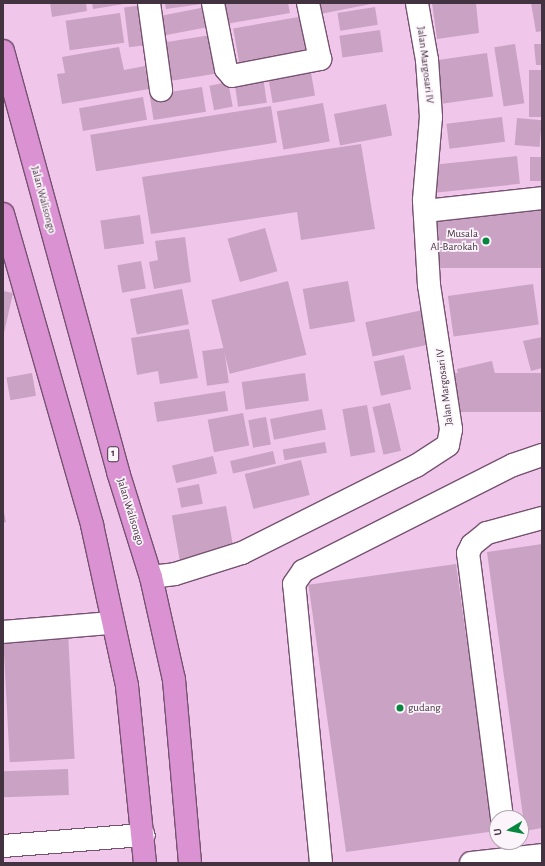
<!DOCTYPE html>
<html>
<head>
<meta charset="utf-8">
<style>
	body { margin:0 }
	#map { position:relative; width:545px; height:866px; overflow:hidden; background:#f0c7ea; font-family:"Alegreya Sans",sans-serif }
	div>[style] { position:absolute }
	.building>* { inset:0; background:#caa2c4; transform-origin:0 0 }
	.roads { filter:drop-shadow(1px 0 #765271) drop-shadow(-1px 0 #765271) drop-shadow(0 1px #765271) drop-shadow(0 -1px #765271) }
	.minor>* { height:22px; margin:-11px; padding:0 11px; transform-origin:11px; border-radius:11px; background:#fff }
	.highway>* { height:22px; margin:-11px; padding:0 11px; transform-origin:11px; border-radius:11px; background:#db92d3 }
	.dots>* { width:11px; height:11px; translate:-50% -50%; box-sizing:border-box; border:2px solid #fcf4fb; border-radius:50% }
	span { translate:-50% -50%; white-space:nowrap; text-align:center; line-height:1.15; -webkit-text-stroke:3.5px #fcf4fb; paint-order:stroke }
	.shield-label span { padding:1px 3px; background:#fcf4fb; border:1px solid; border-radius:3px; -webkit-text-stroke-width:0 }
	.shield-label { font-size:10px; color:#433341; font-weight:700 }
	.street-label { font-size:11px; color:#433341 }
	.poi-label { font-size:11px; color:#433341 }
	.right { translate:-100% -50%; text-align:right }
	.left { translate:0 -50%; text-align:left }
	.frame { position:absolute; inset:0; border:4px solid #433341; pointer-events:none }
	.north { position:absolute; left:489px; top:810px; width:40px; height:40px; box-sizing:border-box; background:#fcf4fb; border:1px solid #b2a7b1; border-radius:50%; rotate:260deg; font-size:11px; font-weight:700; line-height:16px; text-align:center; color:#433341 }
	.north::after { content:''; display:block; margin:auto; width:14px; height:18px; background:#078640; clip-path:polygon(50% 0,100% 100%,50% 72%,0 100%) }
</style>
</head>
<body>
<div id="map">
	<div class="building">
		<div style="clip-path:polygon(50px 3px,86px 3px,87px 11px,52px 17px)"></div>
		<div style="clip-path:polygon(92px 3px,124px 3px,124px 4px,93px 9px)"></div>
		<div style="clip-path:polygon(165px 3px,202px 3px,202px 4px,166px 9px)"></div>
		<div style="clip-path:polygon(216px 3px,288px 3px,290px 13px,220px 25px)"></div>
		<div style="clip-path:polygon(313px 3px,371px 3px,371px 4px,315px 15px)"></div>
		<div style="clip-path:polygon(432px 3px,476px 3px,479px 33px,437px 39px)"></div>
		<div style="clip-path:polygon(531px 3px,542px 3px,542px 31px,536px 32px)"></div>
		<div style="left:144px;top:5px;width:40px;height:20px;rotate:83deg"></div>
		<div style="left:211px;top:6px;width:20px;height:56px;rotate:79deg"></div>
		<div style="left:375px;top:7px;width:18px;height:38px;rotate:81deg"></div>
		<div style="left:120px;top:13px;width:30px;height:55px;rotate:82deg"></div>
		<div style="left:310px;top:15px;width:40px;height:78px;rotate:80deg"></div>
		<div style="left:380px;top:30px;width:22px;height:41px;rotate:82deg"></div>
		<div style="left:217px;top:34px;width:39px;height:57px;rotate:81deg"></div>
		<div style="left:515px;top:44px;width:60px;height:21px;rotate:81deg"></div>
		<div style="clip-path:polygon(534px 44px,542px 44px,542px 65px,536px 65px)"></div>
		<div style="clip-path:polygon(119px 47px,124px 70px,145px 66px,149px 89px,62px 104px,57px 74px,65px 73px,62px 57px)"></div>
		<div style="left:487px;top:53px;width:44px;height:55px;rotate:82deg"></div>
		<div style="left:310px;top:67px;width:29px;height:43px;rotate:80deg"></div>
		<div style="left:529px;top:70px;width:13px;height:47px"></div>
		<div style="left:263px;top:76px;width:27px;height:29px;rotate:82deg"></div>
		<div style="left:228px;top:82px;width:25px;height:19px;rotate:79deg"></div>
		<div style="left:202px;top:87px;width:25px;height:53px;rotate:81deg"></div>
		<div style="left:143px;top:97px;width:23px;height:65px;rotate:80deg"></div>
		<div style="left:323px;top:103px;width:39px;height:47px;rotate:80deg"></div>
		<div style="left:386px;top:104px;width:32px;height:53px;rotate:79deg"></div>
		<div style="left:271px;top:106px;width:37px;height:183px;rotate:81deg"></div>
		<div style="left:502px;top:117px;width:25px;height:56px;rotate:83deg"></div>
		<div style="left:517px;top:118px;width:25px;height:27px;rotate:5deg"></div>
		<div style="clip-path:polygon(361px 144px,375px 229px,301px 240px,297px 212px,151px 234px,142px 177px)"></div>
		<div style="left:517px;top:156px;width:28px;height:88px;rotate:84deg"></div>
		<div style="left:542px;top:157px;width:24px;height:12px;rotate:90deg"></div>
		<div style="left:542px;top:205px;width:63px;height:114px;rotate:90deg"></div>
		<div style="left:140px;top:215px;width:29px;height:40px;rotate:82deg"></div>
		<div style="left:265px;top:228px;width:45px;height:39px;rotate:74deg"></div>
		<div style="clip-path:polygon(185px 237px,191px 282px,154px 289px,149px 262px,158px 260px,155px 241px)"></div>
		<div style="left:141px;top:261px;width:28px;height:24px;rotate:80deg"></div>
		<div style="left:288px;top:281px;width:76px;height:79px;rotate:76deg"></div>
		<div style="left:348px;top:281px;width:41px;height:46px;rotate:80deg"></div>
		<div style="left:533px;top:284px;width:41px;height:86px;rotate:82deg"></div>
		<div style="left:182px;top:289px;width:36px;height:53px;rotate:79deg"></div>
		<div style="clip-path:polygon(3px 291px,13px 293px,4px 333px,3px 333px)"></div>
		<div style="left:423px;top:310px;width:35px;height:59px;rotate:78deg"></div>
		<div style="clip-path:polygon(189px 329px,198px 378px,160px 384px,158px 371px,137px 375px,131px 338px)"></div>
		<div style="clip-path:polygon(542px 337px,542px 368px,531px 371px,523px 341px)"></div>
		<div style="left:224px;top:348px;width:35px;height:22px;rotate:82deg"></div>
		<div style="left:404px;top:355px;width:35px;height:31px;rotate:78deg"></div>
		<div style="left:492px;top:361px;width:22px;height:36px;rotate:77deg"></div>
		<div style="left:32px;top:373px;width:23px;height:26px;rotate:80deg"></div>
		<div style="left:305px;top:373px;width:28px;height:64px;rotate:82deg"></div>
		<div style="left:542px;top:373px;width:39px;height:92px;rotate:90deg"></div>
		<div style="left:225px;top:391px;width:20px;height:72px;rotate:81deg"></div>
		<div style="left:390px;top:403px;width:49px;height:18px;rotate:77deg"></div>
		<div style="left:367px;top:405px;width:48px;height:25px;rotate:80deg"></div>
		<div style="left:322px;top:409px;width:21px;height:53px;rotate:79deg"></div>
		<div style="left:243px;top:413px;width:33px;height:36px;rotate:79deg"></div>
		<div style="left:266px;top:417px;width:28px;height:18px;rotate:80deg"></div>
		<div style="left:325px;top:442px;width:11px;height:43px;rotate:80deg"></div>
		<div style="left:273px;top:451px;width:13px;height:44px;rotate:77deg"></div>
		<div style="left:213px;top:456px;width:18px;height:42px;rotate:77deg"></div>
		<div style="left:301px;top:460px;width:36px;height:58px;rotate:76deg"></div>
		<div style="left:199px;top:484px;width:20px;height:22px;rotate:79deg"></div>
		<div style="left:226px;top:506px;width:46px;height:55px;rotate:80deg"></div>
		<div style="clip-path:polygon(3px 507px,6px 522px,3px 523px)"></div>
		<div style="clip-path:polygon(542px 544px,542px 828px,525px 831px,487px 552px)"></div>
		<div style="left:456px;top:564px;width:270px;height:149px;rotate:82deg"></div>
		<div style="left:68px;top:632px;width:127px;height:65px;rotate:87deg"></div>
		<div style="left:68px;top:769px;width:26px;height:65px;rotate:88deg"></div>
	</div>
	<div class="roads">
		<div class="minor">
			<div style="left:149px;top:3px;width:88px;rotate:82.1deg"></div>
			<div style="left:213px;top:3px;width:67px;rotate:78.9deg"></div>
			<div style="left:226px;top:69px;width:9px;rotate:49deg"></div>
			<div style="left:232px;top:76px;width:90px;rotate:-10.9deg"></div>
			<div style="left:320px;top:59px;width:57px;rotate:-102.1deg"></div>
			<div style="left:425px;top:211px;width:118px;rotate:-6.3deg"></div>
			<div style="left:151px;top:577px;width:24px;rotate:-7deg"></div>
			<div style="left:175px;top:574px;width:70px;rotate:-17.4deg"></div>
			<div style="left:242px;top:553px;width:195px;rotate:-26.6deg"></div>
			<div style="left:416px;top:466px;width:38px;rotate:-33deg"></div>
			<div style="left:448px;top:445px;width:16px;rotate:-79deg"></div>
			<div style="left:451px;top:429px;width:146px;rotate:-98.7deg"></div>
			<div style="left:429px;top:285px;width:85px;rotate:-93.4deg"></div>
			<div style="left:424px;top:200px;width:83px;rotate:-85.2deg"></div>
			<div style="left:431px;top:117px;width:57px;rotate:-94deg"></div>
			<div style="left:427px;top:60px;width:58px;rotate:-100deg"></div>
			<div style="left:3px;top:632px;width:107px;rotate:-4.8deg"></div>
			<div style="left:502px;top:818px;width:267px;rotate:-97.3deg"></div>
			<div style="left:468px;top:553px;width:9px;rotate:-63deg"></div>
			<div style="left:472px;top:545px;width:19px;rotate:-39deg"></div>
			<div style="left:487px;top:533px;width:57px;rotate:-15.3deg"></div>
			<div style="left:3px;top:846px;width:141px;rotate:-4.5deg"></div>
			<div style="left:321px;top:863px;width:280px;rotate:-95.5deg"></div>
			<div style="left:294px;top:584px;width:16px;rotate:-55deg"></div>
			<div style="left:303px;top:571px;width:235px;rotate:-26.8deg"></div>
			<div style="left:513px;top:465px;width:31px;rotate:-19deg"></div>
			<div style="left:471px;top:863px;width:71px;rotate:-6.4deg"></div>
		</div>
		<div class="highway">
			<div style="left:3px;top:51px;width:436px;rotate:74.7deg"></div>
			<div style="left:118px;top:472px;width:110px;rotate:72.6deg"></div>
			<div style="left:151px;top:577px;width:106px;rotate:77.4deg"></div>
			<div style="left:174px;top:680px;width:184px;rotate:85deg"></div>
			<div style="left:3px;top:214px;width:323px;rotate:74deg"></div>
			<div style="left:92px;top:525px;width:165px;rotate:77.7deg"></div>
			<div style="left:127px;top:686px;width:178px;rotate:84.2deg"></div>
		</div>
	</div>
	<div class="dots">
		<div style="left:486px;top:241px;background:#078640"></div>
		<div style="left:400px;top:708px;background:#078640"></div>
	</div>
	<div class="shield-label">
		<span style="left:113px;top:454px">1</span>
	</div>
	<div class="street-label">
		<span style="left:425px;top:65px;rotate:83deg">Jalan Margosari IV</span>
		<span style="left:43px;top:200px;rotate:75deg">Jalan Walisongo</span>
		<span style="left:445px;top:387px;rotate:-97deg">Jalan Margosari IV</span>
		<span style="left:130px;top:512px;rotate:73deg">Jalan Walisongo</span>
	</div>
	<div class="poi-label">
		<span class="right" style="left:478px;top:241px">Musala<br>Al-Barokah</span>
		<span class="left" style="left:408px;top:708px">gudang</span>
	</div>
	<div class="frame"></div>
	<div class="north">U</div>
</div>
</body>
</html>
